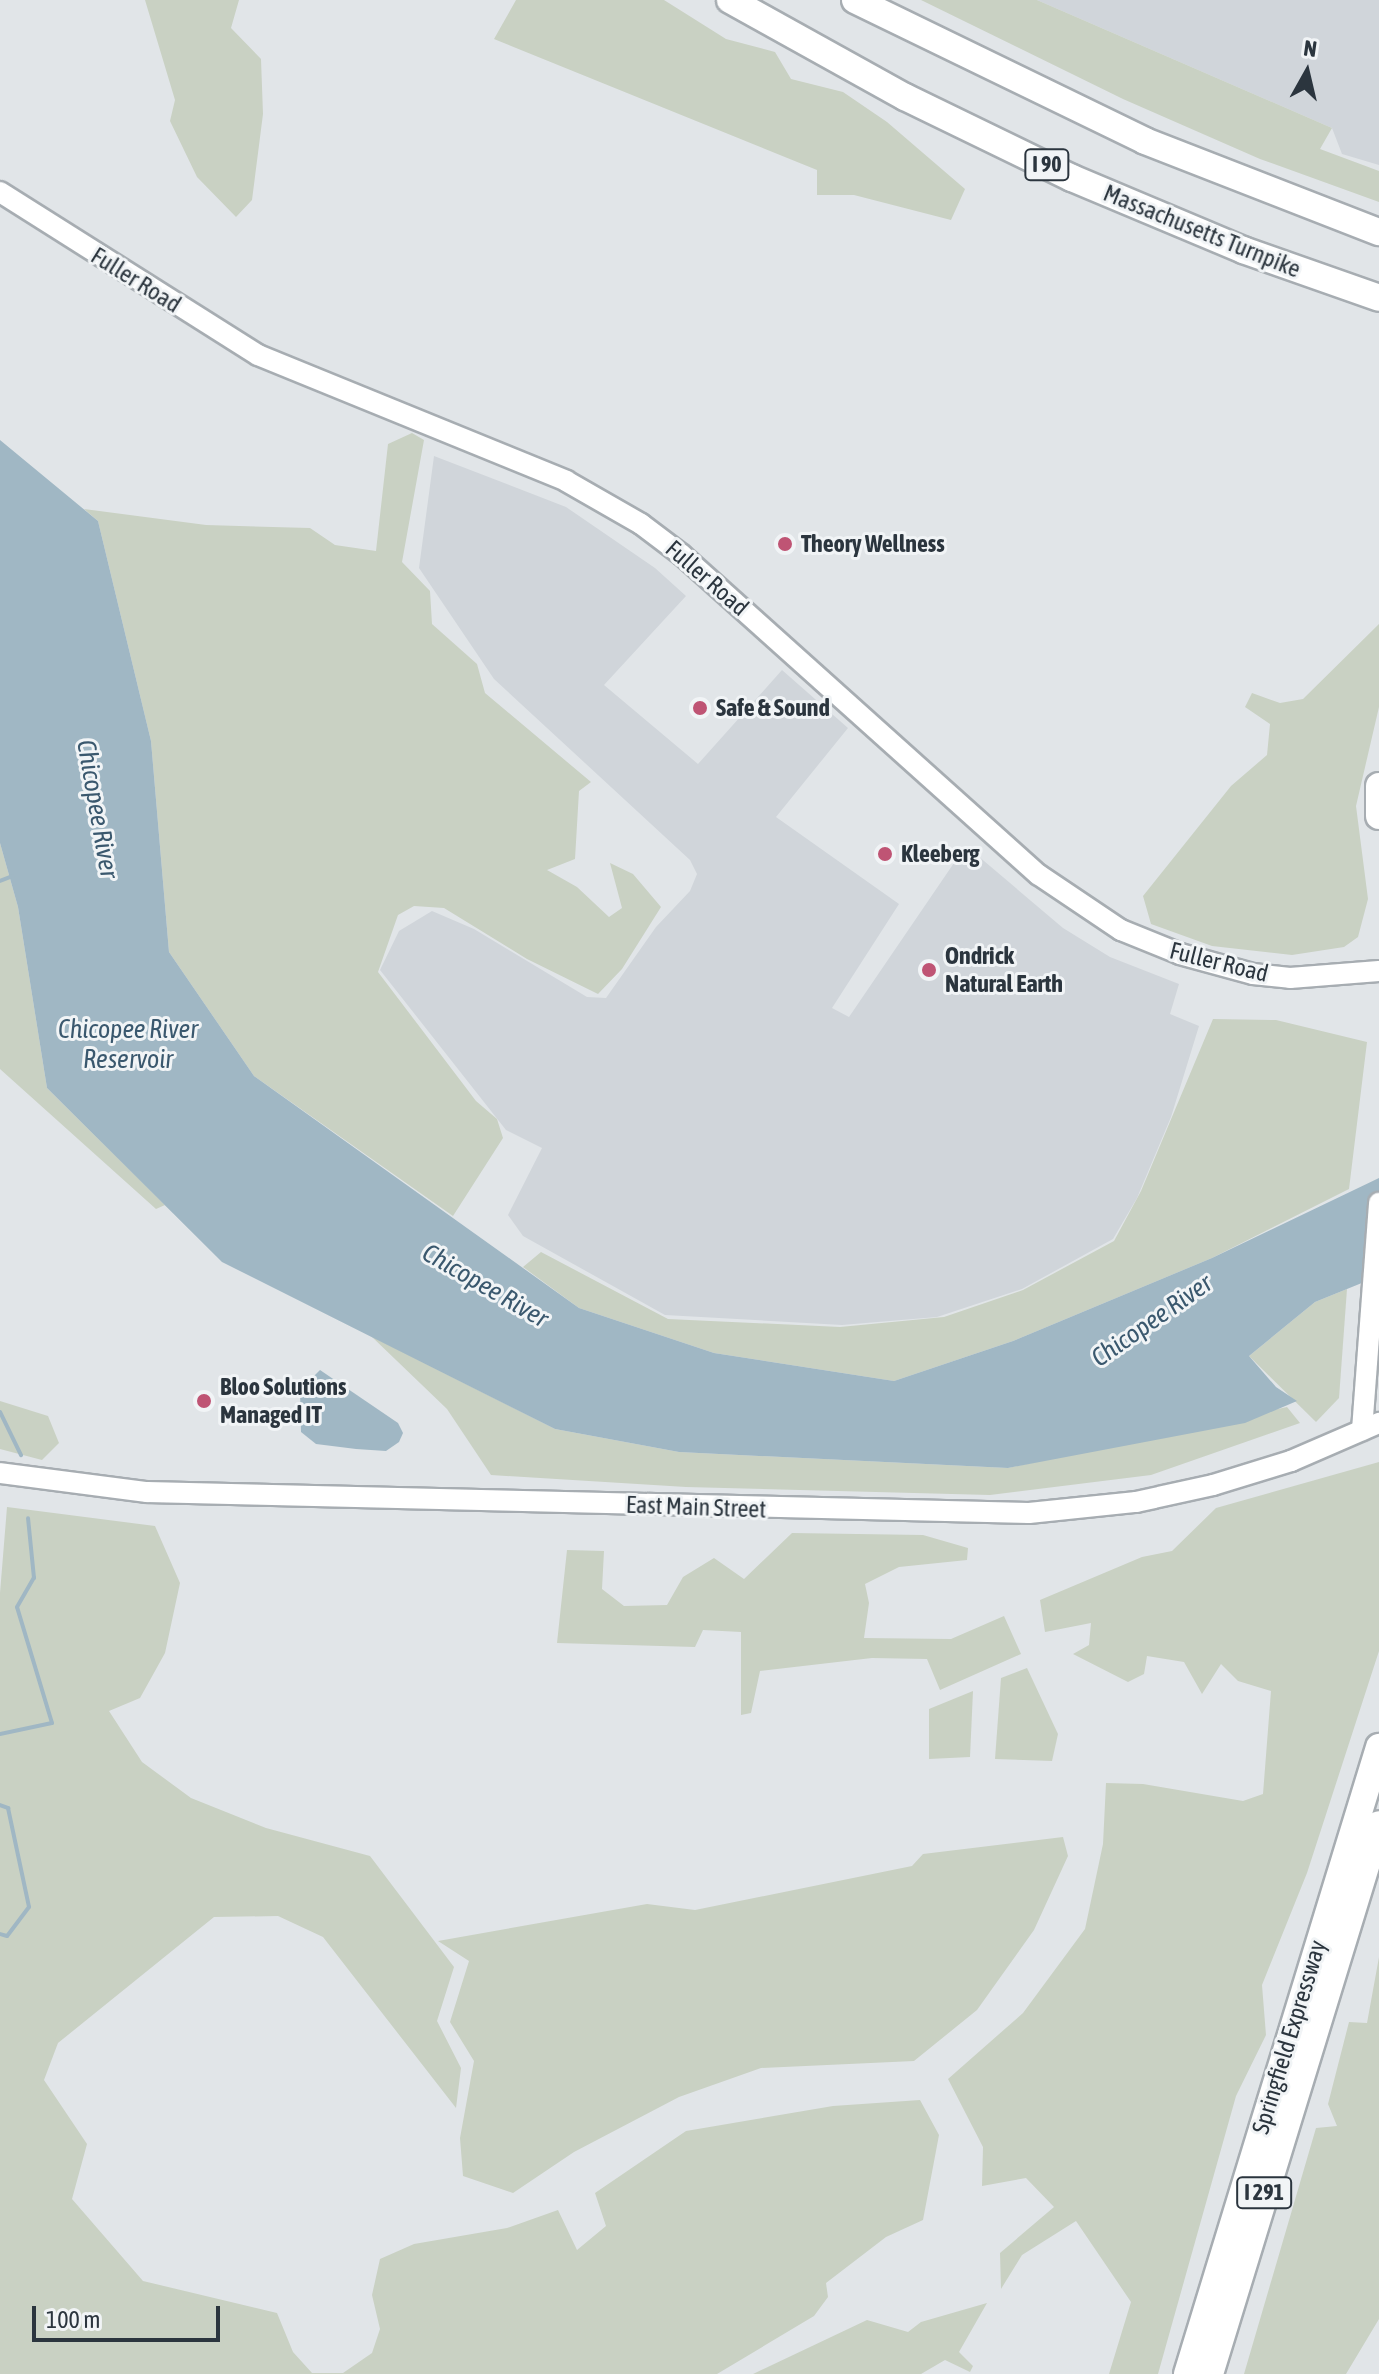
<!DOCTYPE html>
<html>
<head>
<meta charset="utf-8">
<style>
	body { margin:0 }
	#map { position:relative; width:1379px; height:2374px; overflow:hidden; background:#e1e5e8; font-family:"Asap Condensed",sans-serif }
	div>[style] { position:absolute }
	.built>* { inset:0; background:#d0d5da }
	.green>* { inset:0; background:#c9d1c3 }
	.water>* { inset:0; background:#a0b7c4 }
	.stream>* { height:4px; margin:-2px; padding:0 2px; transform-origin:2px; border-radius:2px; background:#a0b7c4 }
	.roads { filter:drop-shadow(2px 0 #a7adb2) drop-shadow(-2px 0 #a7adb2) drop-shadow(0 2px #a7adb2) drop-shadow(0 -2px #a7adb2) }
	.secondary>* { height:20px; margin:-10px; padding:0 10px; transform-origin:10px; border-radius:10px; background:#fff }
	.motorway>* { height:26px; margin:-13px; padding:0 13px; transform-origin:13px; border-radius:13px; background:#fff }
	.dots>* { width:22px; height:22px; translate:-50% -50%; box-sizing:border-box; border:4px solid #f1f4f6; border-radius:50% }
	span { translate:-50% -50%; white-space:nowrap; text-align:center; line-height:1.15; -webkit-text-stroke:6px #f1f4f6; paint-order:stroke }
	.shield-label span { padding:2px 6px; background:#f1f4f6; border:2px solid; border-radius:6px; -webkit-text-stroke-width:0 }
	.shield-label { font-size:22px; color:#2b353e; font-weight:700 }
	.street-label { font-size:24px; color:#2b353e }
	.poi-label { font-size:24px; color:#2b353e; font-weight:700 }
	.left { translate:0 -50%; text-align:left }
	.water-label { font-size:26px; color:#3a586e; font-style:italic }
	.north { position:absolute; left:1267px; top:32px; width:80px; height:80px; -webkit-text-stroke:6px #f1f4f6; paint-order:stroke; rotate:8deg; font-size:22px; font-weight:700; line-height:32px; text-align:center; color:#2b353e }
	.north::after { content:''; display:block; margin:auto; width:28px; height:36px; background:#2b353e; clip-path:polygon(50% 0,100% 100%,50% 72%,0 100%) }
	.scale { position:absolute; left:32px; top:2306px; width:188px; height:36px; box-sizing:border-box; border:4px solid #2b353e; border-top:0; padding-left:10px; font-size:24px; line-height:28px; white-space:nowrap; color:#2b353e; -webkit-text-stroke:6px #f1f4f6; paint-order:stroke }
</style>
</head>
<body>
<div id="map">
	<div class="built">
		<div style="clip-path:polygon(1037px 0,1379px 0,1379px 165px,1342px 154px,1332px 128px)"></div>
		<div style="clip-path:polygon(434px 456px,566px 507px,655px 568px,686px 596px,604px 685px,698px 764px,782px 670px,848px 728px,776px 817px,899px 904px,832px 1008px,849px 1017px,956px 860px,971px 850px,1063px 928px,1110px 957px,1179px 984px,1170px 1014px,1199px 1026px,1171px 1117px,1137px 1198px,1113px 1239px,1022px 1289px,937px 1317px,842px 1325px,665px 1315px,523px 1236px,508px 1215px,542px 1148px,506px 1130px,380px 970px,399px 931px,432px 911px,474px 929px,587px 997px,606px 998px,656px 927px,690px 891px,697px 874px,690px 860px,494px 679px,419px 568px)"></div>
	</div>
	<div class="green">
		<div style="clip-path:polygon(145px 0,239px 0,231px 28px,261px 59px,263px 114px,252px 200px,236px 217px,197px 177px,170px 121px,175px 100px)"></div>
		<div style="clip-path:polygon(516px 0,664px 0,726px 39px,775px 52px,791px 79px,843px 92px,887px 122px,965px 189px,951px 220px,854px 195px,817px 195px,817px 170px,494px 39px)"></div>
		<div style="clip-path:polygon(921px 0,1037px 0,1332px 128px,1320px 149px,1379px 171px,1379px 202px,1260px 159px,1123px 99px)"></div>
		<div style="clip-path:polygon(412px 433px,424px 440px,402px 562px,430px 591px,432px 624px,477px 664px,485px 693px,591px 782px,579px 791px,575px 859px,547px 870px,577px 887px,609px 917px,622px 908px,610px 863px,633px 874px,661px 907px,622px 969px,598px 994px,527px 959px,444px 908px,414px 906px,398px 915px,378px 972px,476px 1101px,497px 1119px,503px 1138px,453px 1216px,254px 1076px,169px 952px,151px 741px,98px 521px,84px 509px,206px 525px,310px 528px,335px 545px,376px 551px,388px 444px)"></div>
		<div style="clip-path:polygon(1379px 624px,1379px 707px,1356px 806px,1368px 899px,1358px 937px,1344px 947px,1292px 955px,1212px 946px,1151px 924px,1143px 896px,1231px 786px,1267px 755px,1270px 724px,1245px 707px,1252px 693px,1280px 703px,1303px 699px)"></div>
		<div style="clip-path:polygon(0 843px,18px 907px,47px 1088px,165px 1205px,156px 1209px,0 1069px)"></div>
		<div style="clip-path:polygon(1213px 1019px,1276px 1020px,1367px 1042px,1349px 1189px,1212px 1258px,1013px 1341px,894px 1381px,714px 1353px,579px 1308px,523px 1267px,541px 1252px,668px 1319px,840px 1327px,944px 1317px,1023px 1290px,1114px 1241px,1141px 1191px)"></div>
		<div style="clip-path:polygon(1347px 1289px,1339px 1398px,1316px 1422px,1249px 1356px,1315px 1302px)"></div>
		<div style="clip-path:polygon(371px 1336px,555px 1429px,679px 1452px,1008px 1468px,1287px 1407px,1300px 1423px,1151px 1475px,990px 1495px,686px 1487px,491px 1475px,447px 1409px)"></div>
		<div style="clip-path:polygon(0 1401px,48px 1416px,59px 1443px,42px 1460px,0 1449px)"></div>
		<div style="clip-path:polygon(1379px 1462px,1379px 1651px,1307px 1873px,1262px 1985px,1266px 2035px,1236px 2096px,1158px 2374px,1109px 2374px,1131px 2302px,1076px 2221px,1022px 2255px,1001px 2289px,1000px 2253px,1054px 2207px,1026px 2178px,982px 2186px,983px 2147px,948px 2079px,1023px 2013px,1085px 1929px,1103px 1844px,1106px 1783px,1143px 1784px,1243px 1801px,1263px 1794px,1271px 1691px,1238px 1681px,1221px 1664px,1202px 1694px,1184px 1662px,1147px 1656px,1144px 1674px,1128px 1682px,1073px 1654px,1089px 1645px,1091px 1623px,1045px 1632px,1040px 1600px,1142px 1557px,1172px 1551px,1216px 1508px)"></div>
		<div style="clip-path:polygon(7px 1507px,155px 1526px,180px 1583px,165px 1653px,140px 1698px,109px 1711px,142px 1762px,191px 1798px,266px 1828px,370px 1856px,454px 1967px,437px 2021px,461px 2068px,456px 2108px,323px 1937px,278px 1916px,214px 1917px,58px 2043px,44px 2080px,87px 2144px,72px 2199px,143px 2281px,277px 2313px,293px 2352px,312px 2373px,343px 2373px,372px 2353px,380px 2329px,372px 2295px,380px 2259px,414px 2244px,507px 2228px,558px 2210px,577px 2250px,606px 2226px,595px 2193px,686px 2131px,833px 2106px,920px 2100px,939px 2135px,923px 2220px,886px 2237px,826px 2283px,828px 2297px,814px 2316px,717px 2374px,0 2374px,0 1593px)"></div>
		<div style="clip-path:polygon(792px 1533px,923px 1535px,968px 1548px,967px 1560px,899px 1567px,865px 1584px,869px 1603px,864px 1638px,951px 1639px,1004px 1616px,1021px 1654px,940px 1690px,927px 1659px,872px 1658px,760px 1671px,751px 1713px,741px 1715px,741px 1632px,703px 1630px,695px 1647px,557px 1643px,567px 1550px,604px 1551px,602px 1589px,624px 1606px,667px 1605px,683px 1577px,714px 1558px,744px 1579px)"></div>
		<div style="clip-path:polygon(1027px 1668px,1058px 1734px,1052px 1761px,995px 1759px,1001px 1678px)"></div>
		<div style="clip-path:polygon(973px 1691px,970px 1757px,929px 1759px,929px 1709px)"></div>
		<div style="clip-path:polygon(1063px 1837px,1068px 1856px,1034px 1930px,977px 2010px,914px 2061px,761px 2068px,679px 2097px,574px 2152px,513px 2193px,463px 2176px,460px 2138px,474px 2061px,450px 2022px,469px 1961px,438px 1941px,647px 1904px,695px 1910px,912px 1866px,923px 1854px)"></div>
		<div style="clip-path:polygon(1379px 1957px,1379px 2319px,1346px 2374px,1244px 2374px,1316px 2128px,1337px 2126px,1328px 2104px,1349px 2022px,1367px 2023px)"></div>
		<div style="clip-path:polygon(987px 2303px,959px 2352px,973px 2366px,970px 2372px,945px 2360px,921px 2374px,753px 2374px,867px 2320px,908px 2332px,921px 2322px)"></div>
	</div>
	<div class="water">
		<div style="clip-path:polygon(0 440px,98px 521px,151px 741px,169px 952px,254px 1076px,579px 1308px,714px 1353px,894px 1381px,1013px 1341px,1212px 1258px,1379px 1178px,1379px 1276px,1315px 1302px,1249px 1356px,1276px 1387px,1297px 1401px,1245px 1423px,1008px 1468px,679px 1452px,555px 1429px,222px 1262px,47px 1088px,18px 907px,0 843px)"></div>
		<div style="clip-path:polygon(320px 1370px,398px 1423px,403px 1433px,399px 1442px,386px 1451px,356px 1449px,316px 1444px,301px 1432px,300px 1390px)"></div>
	</div>
	<div class="stream">
		<div style="left:0;top:881px;width:14px;rotate:-21deg"></div>
		<div style="left:0;top:1412px;width:48px;rotate:64deg"></div>
		<div style="left:0;top:1734px;width:53px;rotate:-11.9deg"></div>
		<div style="left:52px;top:1723px;width:121px;rotate:-106.8deg"></div>
		<div style="left:17px;top:1607px;width:34px;rotate:-60deg"></div>
		<div style="left:34px;top:1578px;width:60px;rotate:-95.7deg"></div>
		<div style="left:0;top:1805px;width:9px;rotate:21deg"></div>
		<div style="left:8px;top:1808px;width:101px;rotate:78deg"></div>
		<div style="left:29px;top:1907px;width:36px;rotate:127deg"></div>
		<div style="left:7px;top:1936px;width:7px;rotate:-164deg"></div>
	</div>
	<div class="roads">
		<div class="secondary">
			<div style="left:0;top:192px;width:305px;rotate:32.3deg"></div>
			<div style="left:258px;top:355px;width:333px;rotate:22.2deg"></div>
			<div style="left:566px;top:481px;width:86px;rotate:29.8deg"></div>
			<div style="left:641px;top:524px;width:51px;rotate:37.1deg"></div>
			<div style="left:682px;top:555px;width:479px;rotate:41.9deg"></div>
			<div style="left:1039px;top:875px;width:99px;rotate:33.9deg"></div>
			<div style="left:1121px;top:930px;width:64px;rotate:22.1deg"></div>
			<div style="left:1180px;top:954px;width:76px;rotate:15.3deg"></div>
			<div style="left:1253px;top:974px;width:37px;rotate:6deg"></div>
			<div style="left:1290px;top:978px;width:89px;rotate:-4.5deg"></div>
			<div style="left:1362px;top:1430px;width:228px;rotate:-85.7deg"></div>
			<div style="left:0;top:1473px;width:148px;rotate:7.4deg"></div>
			<div style="left:147px;top:1492px;width:882px;rotate:1.36deg"></div>
			<div style="left:1029px;top:1513px;width:108px;rotate:-5.9deg"></div>
			<div style="left:1136px;top:1502px;width:79px;rotate:-12.4deg"></div>
			<div style="left:1213px;top:1485px;width:82px;rotate:-17.1deg"></div>
			<div style="left:1291px;top:1461px;width:96px;rotate:-23.4deg"></div>
		</div>
		<div class="motorway">
			<div style="left:730px;top:0;width:200px;rotate:29deg"></div>
			<div style="left:905px;top:97px;width:186px;rotate:25.9deg"></div>
			<div style="left:1072px;top:178px;width:186px;rotate:22.8deg"></div>
			<div style="left:1243px;top:250px;width:144px;rotate:19.4deg"></div>
			<div style="left:855px;top:0;width:322px;rotate:25.9deg"></div>
			<div style="left:1145px;top:141px;width:251px;rotate:21.3deg"></div>
			<div style="left:1379px;top:786px;width:30px;rotate:90deg"></div>
			<div style="left:1187px;top:2374px;width:656px;rotate:-72.97deg"></div>
			<div style="left:1210px;top:2374px;width:575px;rotate:-72.92deg"></div>
		</div>
	</div>
	<div class="dots">
		<div style="left:785px;top:544px;background:#bf5474"></div>
		<div style="left:700px;top:708px;background:#bf5474"></div>
		<div style="left:885px;top:854px;background:#bf5474"></div>
		<div style="left:929px;top:970px;background:#bf5474"></div>
		<div style="left:204px;top:1401px;background:#bf5474"></div>
	</div>
	<div class="shield-label">
		<span style="left:1047px;top:165px">I 90</span>
		<span style="left:1264px;top:2193px">I 291</span>
	</div>
	<div class="street-label">
		<span style="left:1202px;top:231px;rotate:22deg">Massachusetts Turnpike</span>
		<span style="left:136px;top:280px;rotate:32deg">Fuller Road</span>
		<span style="left:707px;top:578px;rotate:41deg">Fuller Road</span>
		<span style="left:1219px;top:962px;rotate:14deg">Fuller Road</span>
		<span style="left:696px;top:1507px;rotate:2deg">East Main Street</span>
		<span style="left:1289px;top:2037px;rotate:-73deg">Springfield Expressway</span>
	</div>
	<div class="poi-label">
		<span class="left" style="left:801px;top:544px">Theory Wellness</span>
		<span class="left" style="left:716px;top:708px">Safe &amp; Sound</span>
		<span class="left" style="left:901px;top:854px">Kleeberg</span>
		<span class="left" style="left:945px;top:970px">Ondrick<br>Natural Earth</span>
		<span class="left" style="left:220px;top:1401px">Bloo Solutions<br>Managed IT</span>
	</div>
	<div class="water-label">
		<span style="left:97px;top:809px;rotate:80deg">Chicopee River</span>
		<span style="left:128px;top:1045px">Chicopee River<br>Reservoir</span>
		<span style="left:485px;top:1286px;rotate:30deg">Chicopee River</span>
		<span style="left:1152px;top:1321px;rotate:-35deg">Chicopee River</span>
	</div>
	<div class="north">N</div>
	<div class="scale">100 m</div>
</div>
</body>
</html>
